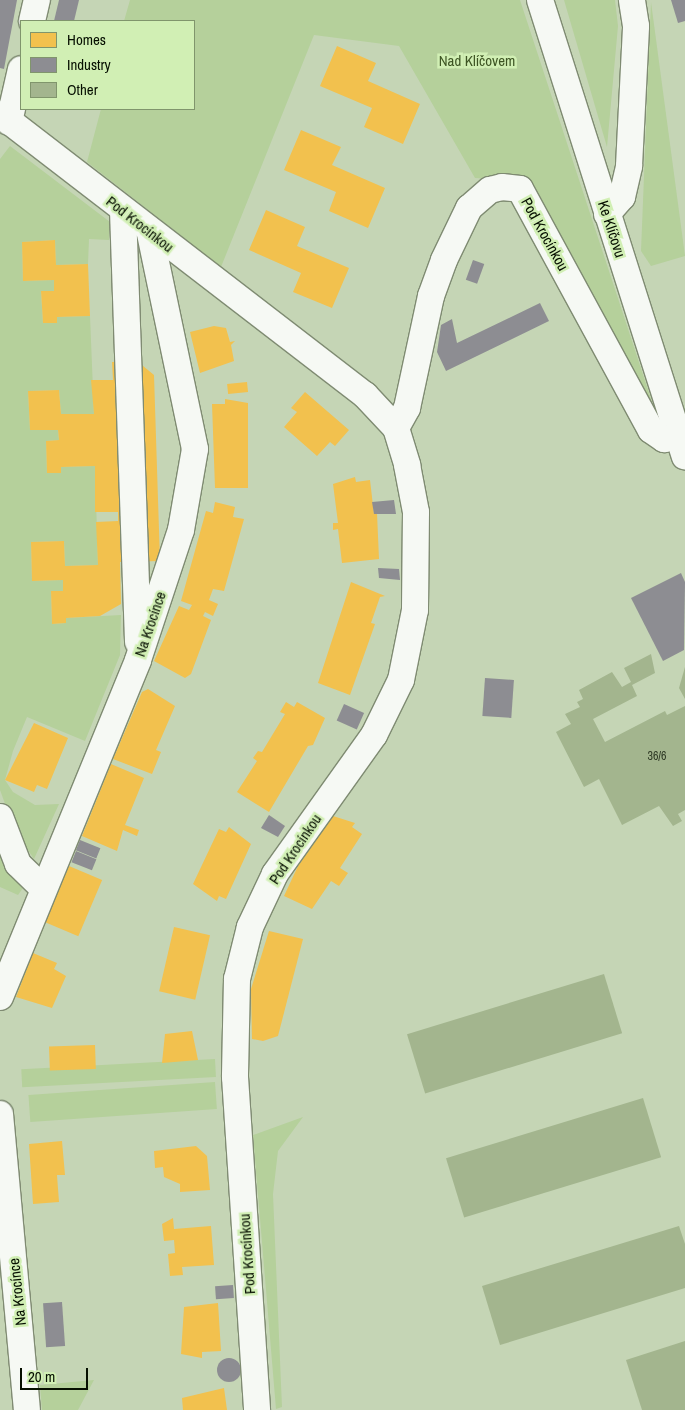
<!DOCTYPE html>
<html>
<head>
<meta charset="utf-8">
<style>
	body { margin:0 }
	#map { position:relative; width:685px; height:1410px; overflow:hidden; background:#c5d5b5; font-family:"Archivo Narrow",sans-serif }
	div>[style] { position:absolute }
	.green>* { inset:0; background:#b5d09b; transform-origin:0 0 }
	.homes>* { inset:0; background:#f2c14e; transform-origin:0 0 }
	.industry>* { inset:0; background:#8d8d92; transform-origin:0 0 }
	.round { border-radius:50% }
	.building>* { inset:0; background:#a3b58e; transform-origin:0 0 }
	.roads { filter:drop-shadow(1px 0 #7f8b72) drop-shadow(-1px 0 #7f8b72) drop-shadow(0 1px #7f8b72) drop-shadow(0 -1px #7f8b72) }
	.minor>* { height:26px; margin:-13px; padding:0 13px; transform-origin:13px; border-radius:13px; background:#f6f9f4 }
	span { translate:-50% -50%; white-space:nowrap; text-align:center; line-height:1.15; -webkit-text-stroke:5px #d1efb4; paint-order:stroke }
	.number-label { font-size:12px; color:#2d3824 }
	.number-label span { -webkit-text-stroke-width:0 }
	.park-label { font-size:15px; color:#3d5423 }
	.street-label { font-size:15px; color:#060f00 }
	.legend { position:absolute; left:20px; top:20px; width:175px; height:90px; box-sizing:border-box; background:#d1efb4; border:1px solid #80956c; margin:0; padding:6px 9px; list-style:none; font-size:15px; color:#060f00 }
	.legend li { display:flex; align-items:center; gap:10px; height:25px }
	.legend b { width:25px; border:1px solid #80956c }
	.scale { position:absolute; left:20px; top:1368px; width:68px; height:22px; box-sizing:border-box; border:2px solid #060f00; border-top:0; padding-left:6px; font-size:15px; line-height:18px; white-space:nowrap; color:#060f00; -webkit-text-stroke:4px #d1efb4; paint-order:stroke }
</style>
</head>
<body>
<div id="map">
	<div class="green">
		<div style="clip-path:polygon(130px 0,520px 0,652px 402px,640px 395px,528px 181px,475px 178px,399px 46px,314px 35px,221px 267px,87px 162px,101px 109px,194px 109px,194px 21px,124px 21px)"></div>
		<div style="clip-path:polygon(564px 0,615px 0,618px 26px,607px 147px)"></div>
		<div style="clip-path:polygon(651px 2px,685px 256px,651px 266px,641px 251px)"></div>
		<div style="clip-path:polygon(10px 146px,110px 222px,109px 240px,89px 239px,88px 264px,56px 265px,55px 240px,22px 242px,23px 281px,54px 280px,54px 291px,41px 292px,43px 323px,57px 323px,57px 317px,90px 316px,94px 414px,61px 414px,59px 390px,28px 391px,30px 430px,58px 430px,59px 440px,46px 441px,47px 473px,61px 473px,61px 467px,95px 466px,98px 565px,65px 566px,64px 541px,31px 542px,32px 581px,63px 580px,63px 591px,51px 591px,52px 624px,66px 623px,66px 618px,121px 615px,120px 655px,85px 741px,27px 717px,13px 751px,5px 780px,13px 792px,35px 805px,59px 804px,34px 859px,15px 831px,0 790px,0 159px)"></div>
		<div style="clip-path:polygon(0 844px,23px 888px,18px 895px,0 887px)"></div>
		<div style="left:215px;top:1059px;width:18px;height:194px;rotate:87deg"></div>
		<div style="left:215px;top:1082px;width:27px;height:187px;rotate:86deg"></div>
		<div style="clip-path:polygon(303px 1117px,278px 1151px,273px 1194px,282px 1407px,276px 1409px,253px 1135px)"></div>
		<div style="clip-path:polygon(94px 1380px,78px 1410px,42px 1410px,40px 1385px)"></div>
	</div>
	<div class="homes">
		<div style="clip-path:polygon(337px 46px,376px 63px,368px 81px,420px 104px,403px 144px,364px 127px,372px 108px,320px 86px)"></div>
		<div style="clip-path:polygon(301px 130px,341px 147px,332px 165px,385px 188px,368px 228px,329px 211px,336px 192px,284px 170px)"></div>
		<div style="clip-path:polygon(266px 210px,305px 227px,297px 246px,349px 268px,332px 308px,293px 292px,301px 273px,249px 250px)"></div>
		<div style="clip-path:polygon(55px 240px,56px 265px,88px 264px,90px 316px,57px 317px,57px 323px,43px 323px,41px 291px,54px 291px,54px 280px,23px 281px,22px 242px)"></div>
		<div style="clip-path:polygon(214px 326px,226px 328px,230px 342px,235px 341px,231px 345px,234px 361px,200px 373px,190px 332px)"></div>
		<div style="clip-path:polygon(137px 361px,154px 375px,160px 561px,120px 562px,121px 604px,100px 616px,66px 618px,66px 623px,52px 624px,51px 591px,63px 591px,63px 580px,32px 581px,31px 542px,64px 541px,65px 566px,98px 565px,96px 522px,118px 521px,118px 512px,95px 512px,95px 466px,61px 467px,61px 473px,47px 473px,46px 441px,59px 440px,58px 430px,30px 430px,28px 391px,59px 390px,61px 414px,94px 414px,91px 380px,113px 380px,112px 362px)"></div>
		<div style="left:247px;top:382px;width:10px;height:20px;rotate:84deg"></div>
		<div style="clip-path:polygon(305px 392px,349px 430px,335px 446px,330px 442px,317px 456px,284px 427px,297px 412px,291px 408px)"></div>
		<div style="clip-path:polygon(225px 399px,248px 403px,248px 488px,215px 488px,212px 404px,225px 404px)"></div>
		<div style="clip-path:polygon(355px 477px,356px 482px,370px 480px,374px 514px,377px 513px,379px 559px,342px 563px,338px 529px,333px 530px,333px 523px,338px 523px,333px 484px)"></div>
		<div style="clip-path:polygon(215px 502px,235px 507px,233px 517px,244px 519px,224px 591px,213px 589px,209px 600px,218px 604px,213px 616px,205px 612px,203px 616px,211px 620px,191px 674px,185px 678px,154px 661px,179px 606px,189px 610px,192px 605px,181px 601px,206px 511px,213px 513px)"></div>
		<div style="clip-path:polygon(351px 582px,385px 596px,380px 597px,371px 623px,375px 624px,350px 695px,318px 683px)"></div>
		<div style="clip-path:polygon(148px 689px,175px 706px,156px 750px,161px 752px,152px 774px,113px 759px,142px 692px)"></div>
		<div style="clip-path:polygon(286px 702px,294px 707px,297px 702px,325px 718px,313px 745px,308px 746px,269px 812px,237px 792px,257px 761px,253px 758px,258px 751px,262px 752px,285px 714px,280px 712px)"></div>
		<div style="clip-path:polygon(34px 723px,68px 738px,47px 789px,37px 785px,34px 792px,5px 780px)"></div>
		<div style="clip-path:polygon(111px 764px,144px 778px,125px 825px,139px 830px,137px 836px,123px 830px,117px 851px,82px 836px)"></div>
		<div style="clip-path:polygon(333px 816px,355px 823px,352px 827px,362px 834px,340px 868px,348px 873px,339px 886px,331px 881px,312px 909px,284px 896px,298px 866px)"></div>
		<div style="clip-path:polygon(229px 827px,251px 844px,226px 899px,219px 896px,217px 901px,193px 884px,219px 829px,226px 832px)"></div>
		<div style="left:69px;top:866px;width:36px;height:61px;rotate:23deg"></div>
		<div style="left:174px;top:927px;width:37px;height:66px;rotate:13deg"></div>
		<div style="clip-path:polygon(269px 931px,303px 939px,278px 1036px,263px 1041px,252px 1039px,251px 989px)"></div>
		<div style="clip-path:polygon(33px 953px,57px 963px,54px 969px,66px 976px,52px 1008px,16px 997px)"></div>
		<div style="clip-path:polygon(192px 1031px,198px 1060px,162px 1063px,165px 1034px)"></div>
		<div style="left:95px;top:1045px;width:24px;height:46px;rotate:88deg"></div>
		<div style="clip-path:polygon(62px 1141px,65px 1175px,57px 1175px,59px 1202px,33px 1204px,29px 1144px)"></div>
		<div style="clip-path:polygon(196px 1146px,207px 1156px,210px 1190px,180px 1192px,180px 1184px,164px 1177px,163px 1167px,155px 1168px,154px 1151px)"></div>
		<div style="clip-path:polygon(173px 1218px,174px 1229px,211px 1226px,214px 1265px,182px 1267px,183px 1275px,170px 1276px,168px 1254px,175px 1253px,174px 1240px,164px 1241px,162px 1224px)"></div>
		<div style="clip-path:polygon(218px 1303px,221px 1351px,202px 1352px,202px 1358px,181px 1354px,184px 1307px)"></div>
		<div style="clip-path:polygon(224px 1388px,227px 1410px,183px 1410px,182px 1398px)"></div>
	</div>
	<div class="industry">
		<div style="clip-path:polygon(0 0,17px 0,4px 69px,0 68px)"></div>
		<div style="clip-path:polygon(59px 0,79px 0,74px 21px,54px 21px)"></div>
		<div style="clip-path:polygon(671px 0,685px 0,685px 21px,678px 23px)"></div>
		<div style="left:473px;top:260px;width:12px;height:21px;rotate:20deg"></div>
		<div style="clip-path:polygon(540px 303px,549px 321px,446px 371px,437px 352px,441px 325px,452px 319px,457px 343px)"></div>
		<div style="clip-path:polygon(394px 500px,396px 514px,374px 514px,372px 502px)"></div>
		<div style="clip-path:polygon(378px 568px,399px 569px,400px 580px,379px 578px)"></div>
		<div style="clip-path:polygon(681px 573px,685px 582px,684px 650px,663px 661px,631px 598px)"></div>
		<div style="left:485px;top:678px;width:29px;height:38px;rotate:4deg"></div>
		<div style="left:344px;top:704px;width:22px;height:18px;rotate:24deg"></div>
		<div style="clip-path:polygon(269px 815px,285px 826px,278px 837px,261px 828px)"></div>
		<div style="left:80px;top:840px;width:22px;height:11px;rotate:22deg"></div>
		<div style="left:76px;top:851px;width:22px;height:12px;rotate:22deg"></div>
		<div style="left:233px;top:1285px;width:13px;height:18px;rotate:86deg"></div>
		<div style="left:62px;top:1302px;width:44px;height:19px;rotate:86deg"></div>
		<div class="round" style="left:217px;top:1358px;width:24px;height:24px"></div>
	</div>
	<div class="building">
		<div style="clip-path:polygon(651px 654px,655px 673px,632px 685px,637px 696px,593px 719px,605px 742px,665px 711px,667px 715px,685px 706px,685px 810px,678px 814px,682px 821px,673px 826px,659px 806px,622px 825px,599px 779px,584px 787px,556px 732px,571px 724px,565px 714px,580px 707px,577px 702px,583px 699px,579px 690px,612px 672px,622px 687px,631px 682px,624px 668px)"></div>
		<div style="clip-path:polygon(685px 667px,685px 699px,679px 688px)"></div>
		<div style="left:604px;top:974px;width:62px;height:206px;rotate:73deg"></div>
		<div style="left:643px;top:1098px;width:62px;height:206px;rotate:73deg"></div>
		<div style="clip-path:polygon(679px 1226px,685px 1244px,685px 1288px,500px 1345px,482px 1286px)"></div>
		<div style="clip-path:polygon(685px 1341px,685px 1410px,642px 1410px,626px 1360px)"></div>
	</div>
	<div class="roads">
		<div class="minor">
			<div style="left:540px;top:0;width:479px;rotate:72.4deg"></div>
			<div style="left:32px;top:21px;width:22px;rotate:-77deg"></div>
			<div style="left:0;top:114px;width:461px;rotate:37.6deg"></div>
			<div style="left:365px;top:395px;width:45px;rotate:46.8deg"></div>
			<div style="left:396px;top:428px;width:39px;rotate:73deg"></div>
			<div style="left:407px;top:465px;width:48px;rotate:79.2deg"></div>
			<div style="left:416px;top:512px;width:98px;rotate:90.6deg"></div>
			<div style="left:415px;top:610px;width:71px;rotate:101.3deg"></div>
			<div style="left:401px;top:680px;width:61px;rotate:116.1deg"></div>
			<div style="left:374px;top:735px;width:171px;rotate:125.5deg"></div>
			<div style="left:275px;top:874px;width:59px;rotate:115.3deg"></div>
			<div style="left:250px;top:927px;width:54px;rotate:104deg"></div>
			<div style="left:237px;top:979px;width:98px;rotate:91.2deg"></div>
			<div style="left:235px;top:1077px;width:334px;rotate:86.2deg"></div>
			<div style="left:9px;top:122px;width:54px;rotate:-77.2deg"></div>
			<div style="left:123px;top:211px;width:431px;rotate:88deg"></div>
			<div style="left:607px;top:214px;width:23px;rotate:-49deg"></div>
			<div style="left:622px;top:197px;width:32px;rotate:-77deg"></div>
			<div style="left:629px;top:166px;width:140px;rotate:-87.1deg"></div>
			<div style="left:636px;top:26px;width:26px;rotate:-99deg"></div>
			<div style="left:396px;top:428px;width:23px;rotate:-61deg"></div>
			<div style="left:407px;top:408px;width:115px;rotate:-77.9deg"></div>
			<div style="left:431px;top:296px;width:38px;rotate:-70deg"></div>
			<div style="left:444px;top:260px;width:58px;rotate:-64.3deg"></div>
			<div style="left:469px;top:208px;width:28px;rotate:-41deg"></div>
			<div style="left:490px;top:190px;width:12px;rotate:-14deg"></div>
			<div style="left:502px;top:187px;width:18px;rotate:6deg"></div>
			<div style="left:520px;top:189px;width:274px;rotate:61.5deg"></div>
			<div style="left:651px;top:430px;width:16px;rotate:35deg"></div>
			<div style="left:664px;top:439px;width:14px;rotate:-12deg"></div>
			<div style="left:0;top:817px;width:50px;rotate:69deg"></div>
			<div style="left:18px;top:864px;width:35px;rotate:44deg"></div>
			<div style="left:0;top:997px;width:364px;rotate:-67.7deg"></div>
			<div style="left:138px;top:660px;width:137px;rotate:-71.7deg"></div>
			<div style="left:181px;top:530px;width:82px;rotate:-80.2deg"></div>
			<div style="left:195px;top:449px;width:221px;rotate:-101.8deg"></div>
			<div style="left:0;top:1114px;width:297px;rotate:84.8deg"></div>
		</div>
	</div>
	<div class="number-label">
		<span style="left:657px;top:757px">36/6</span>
	</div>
	<div class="park-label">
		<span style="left:477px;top:61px">Nad Klíčovem</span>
	</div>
	<div class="street-label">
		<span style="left:140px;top:224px;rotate:38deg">Pod Krocínkou</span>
		<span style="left:612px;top:229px;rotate:72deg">Ke Klíčovu</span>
		<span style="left:545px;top:234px;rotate:61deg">Pod Krocínkou</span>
		<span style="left:150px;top:624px;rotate:-71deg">Na Krocínce</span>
		<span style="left:295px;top:849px;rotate:-56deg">Pod Krocínkou</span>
		<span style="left:247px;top:1254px;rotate:-94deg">Pod Krocínkou</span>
		<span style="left:17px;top:1292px;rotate:-96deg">Na Krocínce</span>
	</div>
	<ul class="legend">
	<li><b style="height:14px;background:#f2c14e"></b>Homes</li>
	<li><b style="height:14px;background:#8d8d92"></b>Industry</li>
	<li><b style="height:14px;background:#a3b58e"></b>Other</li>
	</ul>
	<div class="scale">20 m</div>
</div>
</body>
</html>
